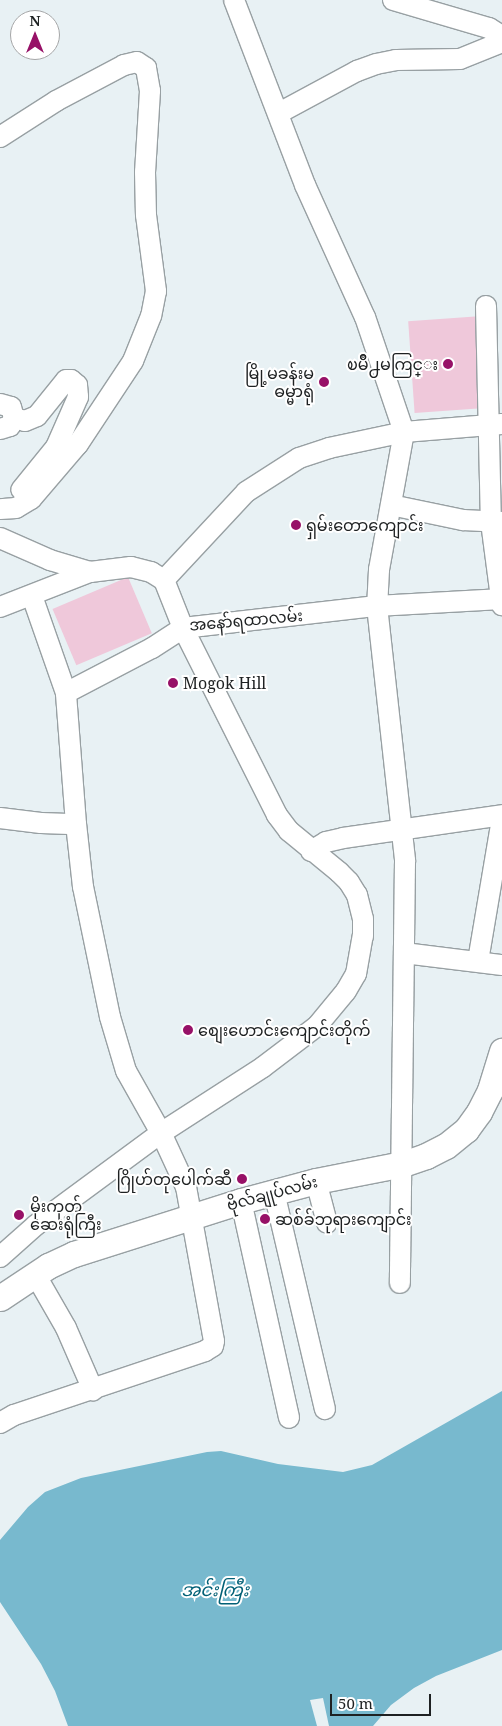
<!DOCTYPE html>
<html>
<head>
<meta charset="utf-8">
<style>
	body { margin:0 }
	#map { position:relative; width:502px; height:1726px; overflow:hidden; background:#e8f1f4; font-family:"Noto Serif","Noto Sans Myanmar",serif }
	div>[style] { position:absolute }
	.green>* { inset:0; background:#efc8da; transform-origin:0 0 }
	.water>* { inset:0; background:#78b9ce }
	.pier>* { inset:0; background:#e8f1f4 }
	.roads { filter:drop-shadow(1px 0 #98a0a3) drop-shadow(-1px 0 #98a0a3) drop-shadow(0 1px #98a0a3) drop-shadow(0 -1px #98a0a3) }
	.minor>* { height:20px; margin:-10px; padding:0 10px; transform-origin:10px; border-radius:10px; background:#fff }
	.major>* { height:25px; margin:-12.5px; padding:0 12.5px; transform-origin:12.5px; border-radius:12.5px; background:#fff }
	.dots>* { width:14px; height:14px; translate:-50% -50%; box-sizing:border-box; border:2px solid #fff; border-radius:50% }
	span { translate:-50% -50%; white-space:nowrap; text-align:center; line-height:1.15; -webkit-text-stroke:4px #fff; paint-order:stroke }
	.poi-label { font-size:16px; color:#1e2122 }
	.right { translate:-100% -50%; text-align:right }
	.left { translate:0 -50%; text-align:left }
	.street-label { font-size:16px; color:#1e2122 }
	.water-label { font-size:18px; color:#026076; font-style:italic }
	.north { position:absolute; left:10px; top:10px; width:50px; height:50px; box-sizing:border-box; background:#fff; border:1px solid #a5a6a7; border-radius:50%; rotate:0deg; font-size:14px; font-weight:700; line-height:20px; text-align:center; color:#1e2122 }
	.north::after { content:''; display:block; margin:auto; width:18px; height:22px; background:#971167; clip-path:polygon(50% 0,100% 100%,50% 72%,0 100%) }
	.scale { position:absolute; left:330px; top:1694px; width:101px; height:22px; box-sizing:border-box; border:2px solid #1e2122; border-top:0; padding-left:6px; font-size:15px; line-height:18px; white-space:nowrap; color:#1e2122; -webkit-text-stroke:4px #fff; paint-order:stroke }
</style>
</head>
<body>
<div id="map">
	<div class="green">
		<div style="left:482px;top:316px;width:92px;height:74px;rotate:86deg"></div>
		<div style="left:128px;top:577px;width:61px;height:82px;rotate:67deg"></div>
	</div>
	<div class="water">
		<div style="clip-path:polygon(502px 1391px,502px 1650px,436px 1676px,414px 1688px,391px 1705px,373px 1726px,68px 1726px,55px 1691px,41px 1664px,0 1602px,0 1540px,28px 1507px,45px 1492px,81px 1478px,207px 1452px,221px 1451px,278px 1464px,343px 1472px,372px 1465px)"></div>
	</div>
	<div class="pier">
		<div style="clip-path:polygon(323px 1698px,329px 1726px,317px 1726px,310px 1700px)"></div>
	</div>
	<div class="roads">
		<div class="minor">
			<div style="left:234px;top:0;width:198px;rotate:69deg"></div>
			<div style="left:305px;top:185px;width:145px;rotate:65.6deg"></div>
			<div style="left:365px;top:317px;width:121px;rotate:71.3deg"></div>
			<div style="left:404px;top:432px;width:140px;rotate:100.3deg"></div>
			<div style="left:379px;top:570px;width:36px;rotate:93deg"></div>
			<div style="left:377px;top:606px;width:257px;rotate:83.7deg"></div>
			<div style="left:405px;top:861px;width:422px;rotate:90.7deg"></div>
			<div style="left:393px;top:0;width:100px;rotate:16.3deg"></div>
			<div style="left:489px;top:28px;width:15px;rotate:32deg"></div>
			<div style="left:279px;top:113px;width:89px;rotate:-28.3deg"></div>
			<div style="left:357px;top:71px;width:20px;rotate:-20deg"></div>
			<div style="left:376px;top:64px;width:20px;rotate:-11deg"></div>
			<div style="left:396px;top:60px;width:64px;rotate:-0.9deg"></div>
			<div style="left:460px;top:59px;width:45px;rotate:-22deg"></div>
			<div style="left:0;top:137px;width:67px;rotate:-32.7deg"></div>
			<div style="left:56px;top:101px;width:77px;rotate:-27.9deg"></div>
			<div style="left:124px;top:65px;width:13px;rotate:-13deg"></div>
			<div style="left:137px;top:62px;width:11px;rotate:34deg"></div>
			<div style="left:146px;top:68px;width:23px;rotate:80deg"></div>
			<div style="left:150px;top:91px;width:81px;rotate:93.5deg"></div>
			<div style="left:145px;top:172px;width:43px;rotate:88.7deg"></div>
			<div style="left:146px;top:215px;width:77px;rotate:82.5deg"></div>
			<div style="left:156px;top:291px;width:25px;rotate:101deg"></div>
			<div style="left:151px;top:316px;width:48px;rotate:111.8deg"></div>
			<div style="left:133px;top:361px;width:100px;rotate:123.5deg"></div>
			<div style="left:78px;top:444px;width:72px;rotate:130.5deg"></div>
			<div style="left:31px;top:499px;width:17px;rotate:149deg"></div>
			<div style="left:16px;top:508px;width:16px;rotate:176deg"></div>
			<div style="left:486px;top:306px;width:216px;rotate:88.7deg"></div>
			<div style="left:491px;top:522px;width:84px;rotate:82.5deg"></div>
			<div style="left:0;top:404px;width:11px;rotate:15deg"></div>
			<div style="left:11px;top:407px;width:11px;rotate:75deg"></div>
			<div style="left:14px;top:418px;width:9px;rotate:117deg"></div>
			<div style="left:10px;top:426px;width:10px;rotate:163deg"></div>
			<div style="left:14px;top:418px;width:11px;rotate:15deg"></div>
			<div style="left:25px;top:421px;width:13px;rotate:-23deg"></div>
			<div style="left:37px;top:416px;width:46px;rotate:-51.1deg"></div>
			<div style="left:66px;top:380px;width:5px"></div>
			<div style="left:71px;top:380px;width:8px;rotate:40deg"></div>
			<div style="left:77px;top:385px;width:12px;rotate:85deg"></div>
			<div style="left:78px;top:397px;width:55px;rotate:113.7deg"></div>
			<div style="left:56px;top:447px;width:55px;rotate:129.1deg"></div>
			<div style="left:391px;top:505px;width:74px;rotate:11.8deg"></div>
			<div style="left:463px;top:520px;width:39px;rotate:3deg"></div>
			<div style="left:0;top:538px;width:55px;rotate:23.7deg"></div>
			<div style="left:50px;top:560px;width:42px;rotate:16.7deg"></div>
			<div style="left:164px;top:580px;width:120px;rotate:-47deg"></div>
			<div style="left:246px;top:492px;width:63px;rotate:-32.7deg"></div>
			<div style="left:299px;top:458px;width:32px;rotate:-18deg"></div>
			<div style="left:329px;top:448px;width:77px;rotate:-12deg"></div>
			<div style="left:404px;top:432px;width:98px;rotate:-4.7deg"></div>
			<div style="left:0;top:607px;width:97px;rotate:-21.3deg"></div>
			<div style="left:90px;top:572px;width:41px;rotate:-7deg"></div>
			<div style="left:131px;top:567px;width:21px;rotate:14deg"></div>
			<div style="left:151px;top:572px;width:15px;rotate:32deg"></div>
			<div style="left:164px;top:580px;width:52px;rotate:68.4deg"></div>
			<div style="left:183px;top:628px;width:195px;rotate:-6.5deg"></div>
			<div style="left:377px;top:606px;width:125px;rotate:-3.2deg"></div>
			<div style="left:0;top:818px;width:41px;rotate:7deg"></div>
			<div style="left:41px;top:823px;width:35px;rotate:2deg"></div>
			<div style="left:311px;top:851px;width:17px;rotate:-31deg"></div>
			<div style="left:326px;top:842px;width:17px;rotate:-13deg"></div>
			<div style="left:343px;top:838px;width:161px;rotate:-8.2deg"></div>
			<div style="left:404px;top:953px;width:99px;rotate:7deg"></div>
			<div style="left:478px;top:961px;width:144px;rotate:-80.4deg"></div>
			<div style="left:316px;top:1181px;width:43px;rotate:75.3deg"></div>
			<div style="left:274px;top:1192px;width:223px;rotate:76.8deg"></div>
			<div style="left:241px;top:1201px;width:222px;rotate:77.5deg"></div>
			<div style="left:0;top:1257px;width:48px;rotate:-41.6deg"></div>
			<div style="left:36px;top:1225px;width:155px;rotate:-36.4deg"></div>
			<div style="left:161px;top:1133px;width:121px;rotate:-32.9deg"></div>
			<div style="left:263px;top:1067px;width:68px;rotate:-37.2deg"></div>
			<div style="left:317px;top:1026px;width:45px;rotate:-50.4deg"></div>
			<div style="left:346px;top:991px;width:20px;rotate:-60deg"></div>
			<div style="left:356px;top:974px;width:39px;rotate:-80deg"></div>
			<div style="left:363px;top:936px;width:17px;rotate:-90deg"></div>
			<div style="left:363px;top:919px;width:25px;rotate:-104deg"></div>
			<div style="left:357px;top:895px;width:15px;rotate:-122deg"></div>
			<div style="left:349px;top:882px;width:14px;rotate:-135deg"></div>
			<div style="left:339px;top:872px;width:65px;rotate:-140.6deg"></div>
			<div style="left:289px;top:831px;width:20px;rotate:-127deg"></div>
			<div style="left:277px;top:815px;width:209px;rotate:-116.7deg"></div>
			<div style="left:183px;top:628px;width:37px;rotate:147deg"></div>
			<div style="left:152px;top:648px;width:97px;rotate:152.4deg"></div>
			<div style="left:35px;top:1274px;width:62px;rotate:60.1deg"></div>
			<div style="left:66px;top:1328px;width:68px;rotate:66.5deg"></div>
			<div style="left:0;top:1423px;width:16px;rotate:-30deg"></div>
			<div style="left:14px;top:1415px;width:201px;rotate:-18.5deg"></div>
			<div style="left:205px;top:1351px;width:9px;rotate:-32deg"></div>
			<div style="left:213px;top:1346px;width:5px;rotate:-79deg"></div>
			<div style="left:214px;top:1341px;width:157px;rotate:-100.3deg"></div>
			<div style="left:186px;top:1187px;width:60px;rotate:-114.8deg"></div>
			<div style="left:161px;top:1133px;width:71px;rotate:-119.4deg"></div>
			<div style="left:126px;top:1071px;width:56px;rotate:-106.5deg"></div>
			<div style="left:110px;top:1017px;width:133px;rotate:-101.7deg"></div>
			<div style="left:83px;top:887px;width:63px;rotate:-96.3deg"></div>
			<div style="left:76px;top:824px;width:131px;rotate:-94.4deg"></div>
			<div style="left:66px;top:693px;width:103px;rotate:-109.3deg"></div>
		</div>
		<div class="major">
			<div style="left:0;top:1298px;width:58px;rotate:-33.7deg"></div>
			<div style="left:48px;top:1266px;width:29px;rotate:-25deg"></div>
			<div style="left:74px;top:1254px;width:175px;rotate:-17.6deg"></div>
			<div style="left:241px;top:1201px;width:78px;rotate:-14.9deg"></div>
			<div style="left:316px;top:1181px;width:89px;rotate:-11.1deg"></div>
			<div style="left:403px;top:1164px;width:24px;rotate:-19deg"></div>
			<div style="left:426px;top:1156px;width:22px;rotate:-27deg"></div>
			<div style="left:446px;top:1146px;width:26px;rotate:-39deg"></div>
			<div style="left:466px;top:1130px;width:22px;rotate:-54deg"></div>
			<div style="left:479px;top:1112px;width:25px;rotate:-63deg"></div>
			<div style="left:490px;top:1090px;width:41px;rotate:-72.9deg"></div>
		</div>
	</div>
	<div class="dots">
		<div style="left:448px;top:364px;background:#971167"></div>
		<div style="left:324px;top:382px;background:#971167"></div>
		<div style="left:296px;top:525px;background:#971167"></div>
		<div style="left:173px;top:683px;background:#971167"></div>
		<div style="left:188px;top:1030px;background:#971167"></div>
		<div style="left:242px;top:1179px;background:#971167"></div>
		<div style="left:19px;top:1215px;background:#971167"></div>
		<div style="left:265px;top:1219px;background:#971167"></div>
	</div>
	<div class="poi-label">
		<span class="right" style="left:438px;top:364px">ၿမိဳ႕မကြင္း</span>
		<span class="right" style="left:314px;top:382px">မြို့မခန်းမ<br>ဓမ္မာရုံ</span>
		<span class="left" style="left:306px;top:525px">ရှမ်းတောကျောင်း</span>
		<span class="left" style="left:183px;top:683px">Mogok Hill</span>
		<span class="left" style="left:198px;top:1030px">စျေးဟောင်းကျောင်းတိုက်</span>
		<span class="right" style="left:232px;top:1179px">ဂြိုဟ်တုပေါက်ဆီ</span>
		<span class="left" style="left:30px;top:1215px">မိုးကုတ်‌<br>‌ဆေးရုံကြီး</span>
		<span class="left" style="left:275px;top:1219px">ဆစ်ခ်ဘုရားကျောင်း</span>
	</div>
	<div class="street-label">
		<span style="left:246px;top:620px;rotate:-5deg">အ‌နော်‌ရထာလမ်း</span>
		<span style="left:272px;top:1193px;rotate:-15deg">ဗိုလ်‌ချုပ်‌လမ်း</span>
	</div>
	<div class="water-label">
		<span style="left:215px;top:1589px">အင်းကြီး</span>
	</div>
	<div class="north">N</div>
	<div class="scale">50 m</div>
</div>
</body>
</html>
